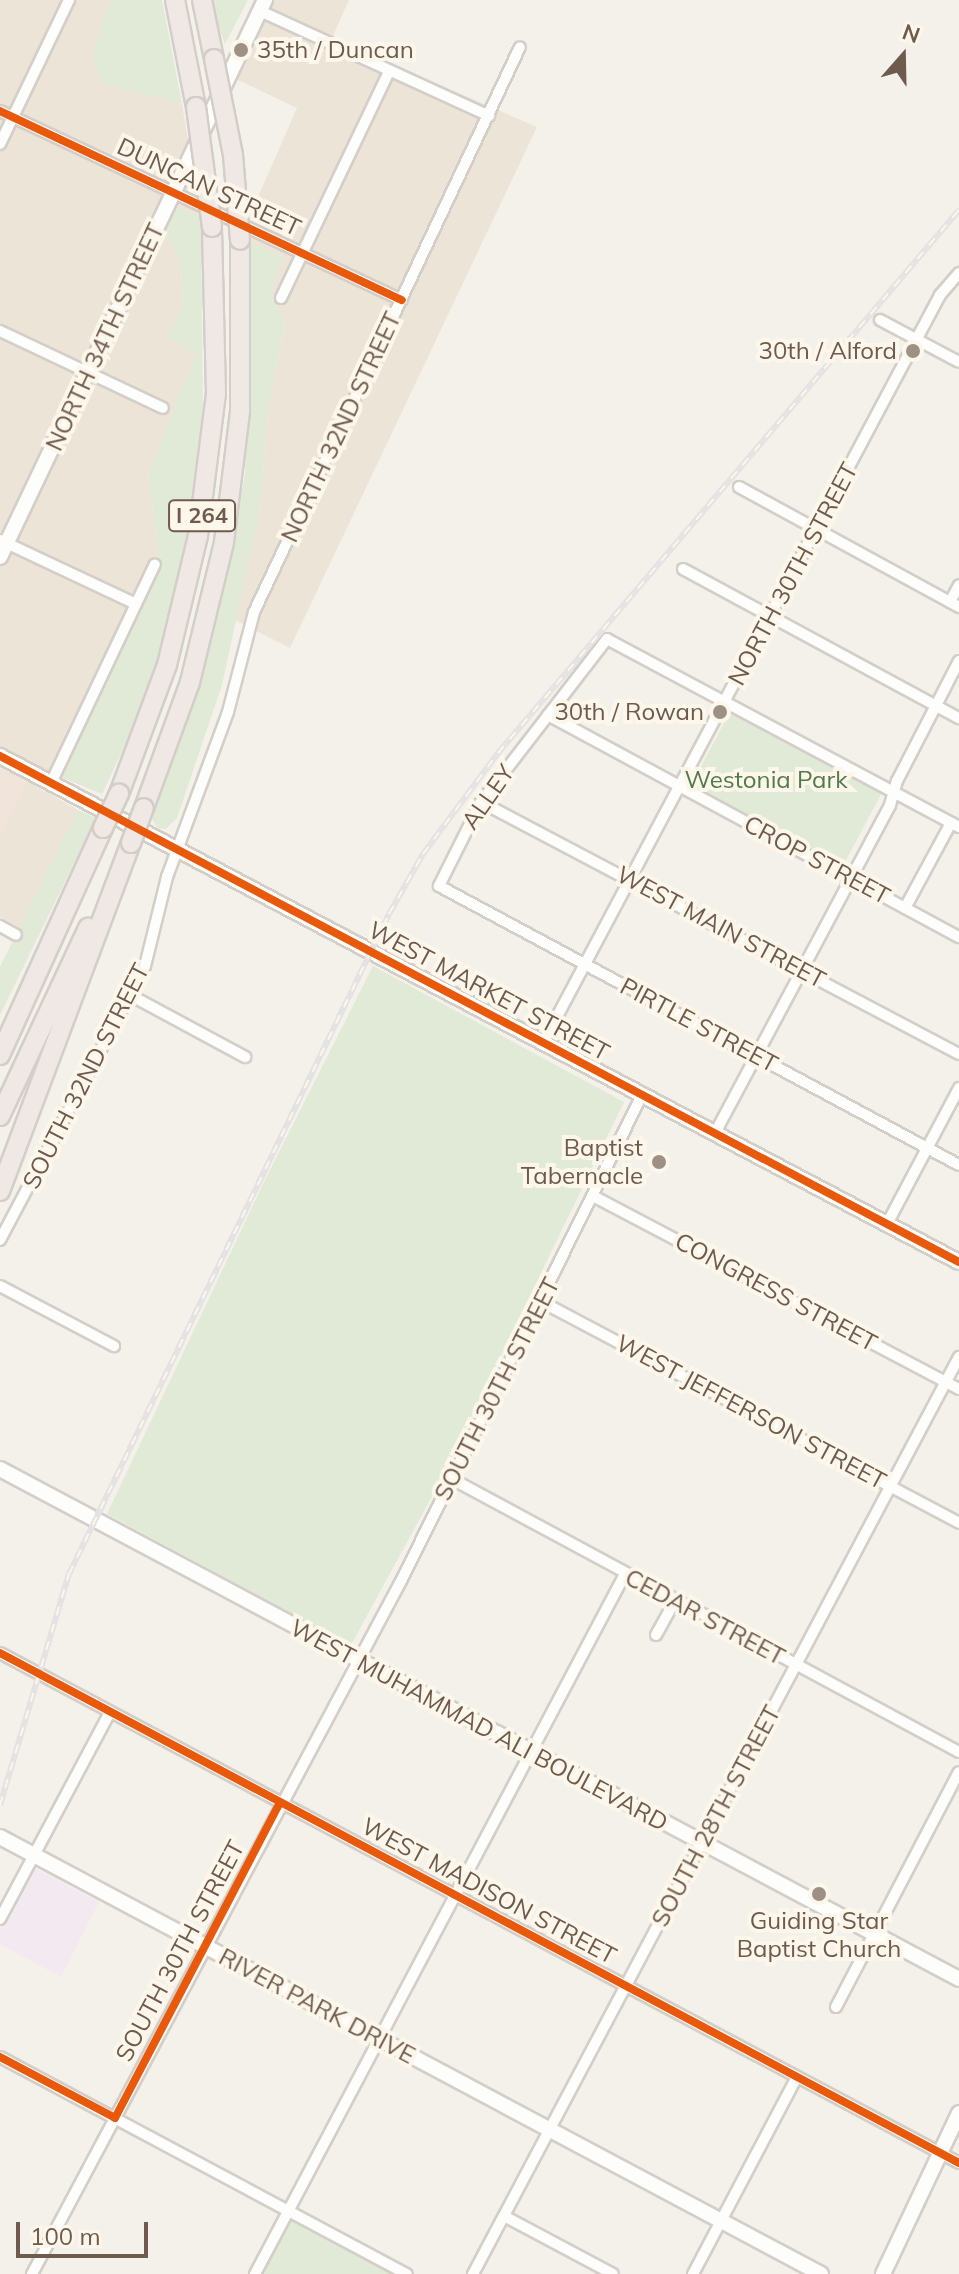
<!DOCTYPE html>
<html>
<head>
<meta charset="utf-8">
<style>
	body { margin:0 }
	#map { position:relative; width:959px; height:2274px; overflow:hidden; background:#f4f1ea; font-family:Mulish,sans-serif }
	div>[style] { position:absolute }
	.residential>* { inset:0; background:#ede4d8 }
	.commercial>* { inset:0; background:#f1e4db }
	.education>* { inset:0; background:#f2e9f1 }
	.green>* { inset:0; background:#e0ead6; transform-origin:0 0 }
	.roads { filter:drop-shadow(2px 0 #d3cec8) drop-shadow(-2px 0 #d3cec8) drop-shadow(0 2px #d3cec8) drop-shadow(0 -2px #d3cec8) }
	.street>* { height:10px; margin:-5px; padding:0 5px; transform-origin:5px; border-radius:5px; background:#fdfdfc }
	.secondary>* { height:14px; margin:-7px; padding:0 7px; transform-origin:7px; border-radius:7px; background:#fdfdfc }
	.highway>* { height:18px; margin:-9px; padding:0 9px; transform-origin:9px; border-radius:9px; background:#efe8e5 }
	.rail>* { height:6px; margin-top:-3px; transform-origin:0; background:repeating-linear-gradient(90deg,#fdf7eb 0 9px,#e4e2e3 0 18px); box-sizing:border-box; border-block:2px solid #e4e2e3 }
	.bridges { filter:drop-shadow(2px 0 #d3cdc7) drop-shadow(-2px 0 #d3cdc7) drop-shadow(0 2px #d3cdc7) drop-shadow(0 -2px #d3cdc7) }
	.highway-bridge>* { height:18px; margin:-9px; padding:0 9px; transform-origin:9px; border-radius:9px; background:#efe8e5 }
	.cycleway>* { height:8px; margin:-4px; padding:0 4px; transform-origin:4px; border-radius:4px; background:#e8590c }
	.dots>* { width:22px; height:22px; translate:-50% -50%; box-sizing:border-box; border:4px solid #fdf7eb; border-radius:50% }
	span { translate:-50% -50%; white-space:nowrap; text-align:center; line-height:1.15; -webkit-text-stroke:8px #fdf7eb; paint-order:stroke }
	.shield-label span { padding:2px 6px; background:#fdf7eb; border:2px solid; border-radius:6px; -webkit-text-stroke-width:0 }
	.shield-label { font-size:22px; color:#6f5b4d; font-weight:700 }
	.poi-label { font-size:24px; color:#6f5b4d }
	.left { translate:0 -50%; text-align:left }
	.right { translate:-100% -50%; text-align:right }
	.street-label { font-size:24px; color:#6f5b4d }
	.park-label { font-size:24px; color:#547a4a }
	.north { position:absolute; left:863px; top:16px; width:80px; height:80px; -webkit-text-stroke:6px #fdf7eb; paint-order:stroke; rotate:20deg; font-size:22px; font-weight:700; line-height:32px; text-align:center; color:#6f5b4d }
	.north::after { content:''; display:block; margin:auto; width:28px; height:36px; background:#6f5b4d; clip-path:polygon(50% 0,100% 100%,50% 72%,0 100%) }
	.scale { position:absolute; left:16px; top:2222px; width:132px; height:36px; box-sizing:border-box; border:4px solid #6f5b4d; border-top:0; padding-left:10px; font-size:24px; line-height:28px; white-space:nowrap; color:#6f5b4d; -webkit-text-stroke:6px #fdf7eb; paint-order:stroke }
</style>
</head>
<body>
<div id="map">
	<div class="residential">
		<div style="clip-path:polygon(0 0,110px 0,102px 83px,182px 104px,201px 216px,171px 206px,167px 235px,181px 262px,183px 307px,167px 336px,196px 354px,148px 475px,159px 559px,61px 777px,0 747px)"></div>
		<div style="clip-path:polygon(272px 0,349px 0,332px 38px,537px 127px,290px 648px,235px 620px,260px 509px,269px 401px,285px 323px,270px 294px,282px 256px,250px 242px,250px 215px,297px 108px,234px 78px)"></div>
		<div style="clip-path:polygon(27px 781px,78px 810px,22px 929px,0 917px,0 832px)"></div>
	</div>
	<div class="commercial">
		<div style="clip-path:polygon(0 767px,27px 781px,0 832px)"></div>
	</div>
	<div class="education">
		<div style="clip-path:polygon(34px 1868px,99px 1902px,61px 1977px,0 1944px,0 1930px)"></div>
	</div>
	<div class="green">
		<div style="clip-path:polygon(110px 0,162px 0,182px 104px,102px 83px,92px 55px)"></div>
		<div style="clip-path:polygon(210px 0,248px 0,225px 44px,212px 9px)"></div>
		<div style="clip-path:polygon(171px 206px,201px 216px,203px 417px,181px 584px,143px 707px,102px 794px,61px 777px,159px 559px,148px 475px,196px 354px,167px 336px,183px 307px,181px 262px,167px 235px)"></div>
		<div style="clip-path:polygon(250px 242px,282px 256px,270px 294px,285px 322px,269px 401px,260px 509px,222px 685px,177px 818px,166px 829px,157px 828px,151px 817px,180px 742px,224px 589px,245px 474px)"></div>
		<div style="left:730px;top:712px;width:172px;height:85px;rotate:28deg"></div>
		<div style="clip-path:polygon(78px 810px,96px 818px,0 1015px,0 967px)"></div>
		<div style="clip-path:polygon(373px 966px,624px 1102px,437px 1487px,351px 1645px,107px 1514px,264px 1182px)"></div>
		<div style="clip-path:polygon(289px 2220px,293px 2220px,392px 2274px,260px 2274px)"></div>
	</div>
	<div class="roads">
		<div class="street">
			<div style="left:260px;top:11px;width:252px;rotate:24.6deg"></div>
			<div style="left:0;top:111px;width:444px;rotate:25.2deg"></div>
			<div style="left:0;top:144px;width:160px;rotate:-64.4deg"></div>
			<div style="left:281px;top:298px;width:250px;rotate:-64.5deg"></div>
			<div style="left:880px;top:320px;width:89px;rotate:28deg"></div>
			<div style="left:0;top:331px;width:180px;rotate:25.3deg"></div>
			<div style="left:739px;top:487px;width:251px;rotate:28.6deg"></div>
			<div style="left:0;top:540px;width:150px;rotate:25.2deg"></div>
			<div style="left:683px;top:569px;width:314px;rotate:28.4deg"></div>
			<div style="left:950px;top:602px;width:19px;rotate:-62deg"></div>
			<div style="left:548px;top:715px;width:467px;rotate:28.4deg"></div>
			<div style="left:51px;top:783px;width:242px;rotate:-64.6deg"></div>
			<div style="left:481px;top:802px;width:540px;rotate:27.8deg"></div>
			<div style="left:959px;top:827px;width:399px;rotate:-151.9deg"></div>
			<div style="left:607px;top:639px;width:206px;rotate:127.7deg"></div>
			<div style="left:481px;top:802px;width:94px;rotate:116.6deg"></div>
			<div style="left:439px;top:886px;width:590px;rotate:28.22deg"></div>
			<div style="left:905px;top:908px;width:97px;rotate:-61.6deg"></div>
			<div style="left:0;top:926px;width:18px;rotate:29deg"></div>
			<div style="left:130px;top:995px;width:131px;rotate:28.3deg"></div>
			<div style="left:543px;top:1043px;width:847px;rotate:-62.04deg"></div>
			<div style="left:940px;top:295px;width:29px;rotate:-49deg"></div>
			<div style="left:715px;top:1133px;width:372px;rotate:-61.9deg"></div>
			<div style="left:890px;top:805px;width:25px;rotate:-74deg"></div>
			<div style="left:897px;top:781px;width:135px;rotate:-62.7deg"></div>
			<div style="left:593px;top:1196px;width:414px;rotate:27.8deg"></div>
			<div style="left:887px;top:1224px;width:154px;rotate:-62.1deg"></div>
			<div style="left:0;top:1240px;width:310px;rotate:-62.1deg"></div>
			<div style="left:145px;top:966px;width:92px;rotate:-76.1deg"></div>
			<div style="left:167px;top:877px;width:176px;rotate:-69.7deg"></div>
			<div style="left:228px;top:712px;width:103px;rotate:-75.4deg"></div>
			<div style="left:254px;top:612px;width:624px;rotate:-64.79deg"></div>
			<div style="left:0;top:1286px;width:129px;rotate:27.8deg"></div>
			<div style="left:542px;top:1302px;width:472px;rotate:27.9deg"></div>
			<div style="left:452px;top:1479px;width:576px;rotate:28.3deg"></div>
			<div style="left:656px;top:1635px;width:39px;rotate:-61deg"></div>
			<div style="left:0;top:1653px;width:1086px;rotate:28deg"></div>
			<div style="left:0;top:1919px;width:234px;rotate:-62deg"></div>
			<div style="left:836px;top:2007px;width:265px;rotate:-62.4deg"></div>
			<div style="left:0;top:2057px;width:461px;rotate:28.1deg"></div>
			<div style="left:504px;top:2216px;width:123px;rotate:28deg"></div>
			<div style="left:32px;top:2274px;width:787px;rotate:-61.97deg"></div>
			<div style="left:402px;top:1579px;width:540px;rotate:-63.62deg"></div>
			<div style="left:255px;top:2274px;width:792px;rotate:-62.14deg"></div>
			<div style="left:473px;top:2274px;width:1038px;rotate:-62.08deg"></div>
			<div style="left:693px;top:2274px;width:223px;rotate:-62.2deg"></div>
		</div>
		<div class="secondary">
			<div style="left:0;top:557px;width:617px;rotate:-64.56deg"></div>
			<div style="left:0;top:756px;width:1084px;rotate:27.82deg"></div>
			<div style="left:0;top:1469px;width:1086px;rotate:28deg"></div>
			<div style="left:0;top:1837px;width:930px;rotate:28.03deg"></div>
			<div style="left:883px;top:2274px;width:178px;rotate:-64.7deg"></div>
		</div>
		<div class="highway">
			<div style="left:175px;top:0;width:109px;rotate:78.9deg"></div>
			<div style="left:202px;top:0;width:60px;rotate:78.5deg"></div>
			<div style="left:119px;top:794px;width:138px;rotate:-69.6deg"></div>
			<div style="left:167px;top:665px;width:133px;rotate:-76.5deg"></div>
			<div style="left:198px;top:536px;width:143px;rotate:-82.8deg"></div>
			<div style="left:216px;top:394px;width:167px;rotate:-91.4deg"></div>
			<div style="left:144px;top:808px;width:134px;rotate:-69.9deg"></div>
			<div style="left:190px;top:682px;width:144px;rotate:-76.3deg"></div>
			<div style="left:224px;top:542px;width:132px;rotate:-83deg"></div>
			<div style="left:240px;top:411px;width:171px;rotate:-90deg"></div>
			<div style="left:0;top:1055px;width:249px;rotate:-65.6deg"></div>
			<div style="left:0;top:1116px;width:208px;rotate:-64.9deg"></div>
			<div style="left:0;top:1191px;width:372px;rotate:-69.4deg"></div>
		</div>
	</div>
	<div class="rail">
		<div style="left:0;top:1805px;width:241px;rotate:-73.4deg"></div>
		<div style="left:69px;top:1574px;width:733px;rotate:-64.13deg"></div>
		<div style="left:389px;top:914px;width:69px;rotate:-60.5deg"></div>
		<div style="left:423px;top:854px;width:126px;rotate:-53.4deg"></div>
		<div style="left:498px;top:753px;width:712px;rotate:-49.67deg"></div>
	</div>
	<div class="bridges">
		<div class="highway-bridge">
			<div style="left:214px;top:59px;width:98px;rotate:78.8deg"></div>
			<div style="left:233px;top:155px;width:85px;rotate:85.3deg"></div>
			<div style="left:196px;top:107px;width:121px;rotate:82.4deg"></div>
			<div style="left:103px;top:828px;width:38px;rotate:-65deg"></div>
			<div style="left:131px;top:843px;width:37px;rotate:-70deg"></div>
		</div>
	</div>
	<div class="cycleway">
		<div style="left:0;top:111px;width:444px;rotate:25.2deg"></div>
		<div style="left:0;top:756px;width:1084px;rotate:27.82deg"></div>
		<div style="left:0;top:1653px;width:1086px;rotate:28deg"></div>
		<div style="left:0;top:2057px;width:130px;rotate:27.9deg"></div>
		<div style="left:115px;top:2118px;width:356px;rotate:-62.4deg"></div>
	</div>
	<div class="dots">
		<div style="left:241px;top:50px;background:#9e9084"></div>
		<div style="left:913px;top:351px;background:#9e9084"></div>
		<div style="left:720px;top:712px;background:#9e9084"></div>
		<div style="left:659px;top:1162px;background:#9e9084"></div>
		<div style="left:819px;top:1894px;background:#9e9084"></div>
	</div>
	<div class="shield-label">
		<span style="left:202px;top:516px">I 264</span>
	</div>
	<div class="poi-label">
		<span class="left" style="left:257px;top:50px">35th / Duncan</span>
		<span class="right" style="left:897px;top:351px">30th / Alford</span>
		<span class="right" style="left:704px;top:712px">30th / Rowan</span>
		<span class="right" style="left:643px;top:1162px">Baptist<br>Tabernacle</span>
		<span style="left:819px;top:1935px">Guiding Star<br>Baptist Church</span>
	</div>
	<div class="street-label">
		<span style="left:209px;top:187px;rotate:25deg">DUNCAN STREET</span>
		<span style="left:105px;top:337px;rotate:-65deg">NORTH 34TH STREET</span>
		<span style="left:341px;top:427px;rotate:-65deg">NORTH 32ND STREET</span>
		<span style="left:793px;top:574px;rotate:-62deg">NORTH 30TH STREET</span>
		<span style="left:488px;top:797px;rotate:-55deg">ALLEY</span>
		<span style="left:817px;top:860px;rotate:28deg">CROP STREET</span>
		<span style="left:721px;top:927px;rotate:28deg">WEST MAIN STREET</span>
		<span style="left:489px;top:991px;rotate:28deg">WEST MARKET STREET</span>
		<span style="left:699px;top:1025px;rotate:28deg">PIRTLE STREET</span>
		<span style="left:86px;top:1076px;rotate:-63deg">SOUTH 32ND STREET</span>
		<span style="left:776px;top:1292px;rotate:28deg">CONGRESS STREET</span>
		<span style="left:497px;top:1389px;rotate:-63deg">SOUTH 30TH STREET</span>
		<span style="left:751px;top:1412px;rotate:28deg">WEST JEFFERSON STREET</span>
		<span style="left:705px;top:1617px;rotate:28deg">CEDAR STREET</span>
		<span style="left:479px;top:1725px;rotate:28deg">WEST MUHAMMAD ALI BOULEVARD</span>
		<span style="left:716px;top:1816px;rotate:-62deg">SOUTH 28TH STREET</span>
		<span style="left:489px;top:1891px;rotate:28deg">WEST MADISON STREET</span>
		<span style="left:180px;top:1951px;rotate:-62deg">SOUTH 30TH STREET</span>
		<span style="left:317px;top:2006px;rotate:28deg">RIVER PARK DRIVE</span>
	</div>
	<div class="park-label">
		<span style="left:766px;top:780px">Westonia Park</span>
	</div>
	<div class="north">N</div>
	<div class="scale">100 m</div>
</div>
</body>
</html>
